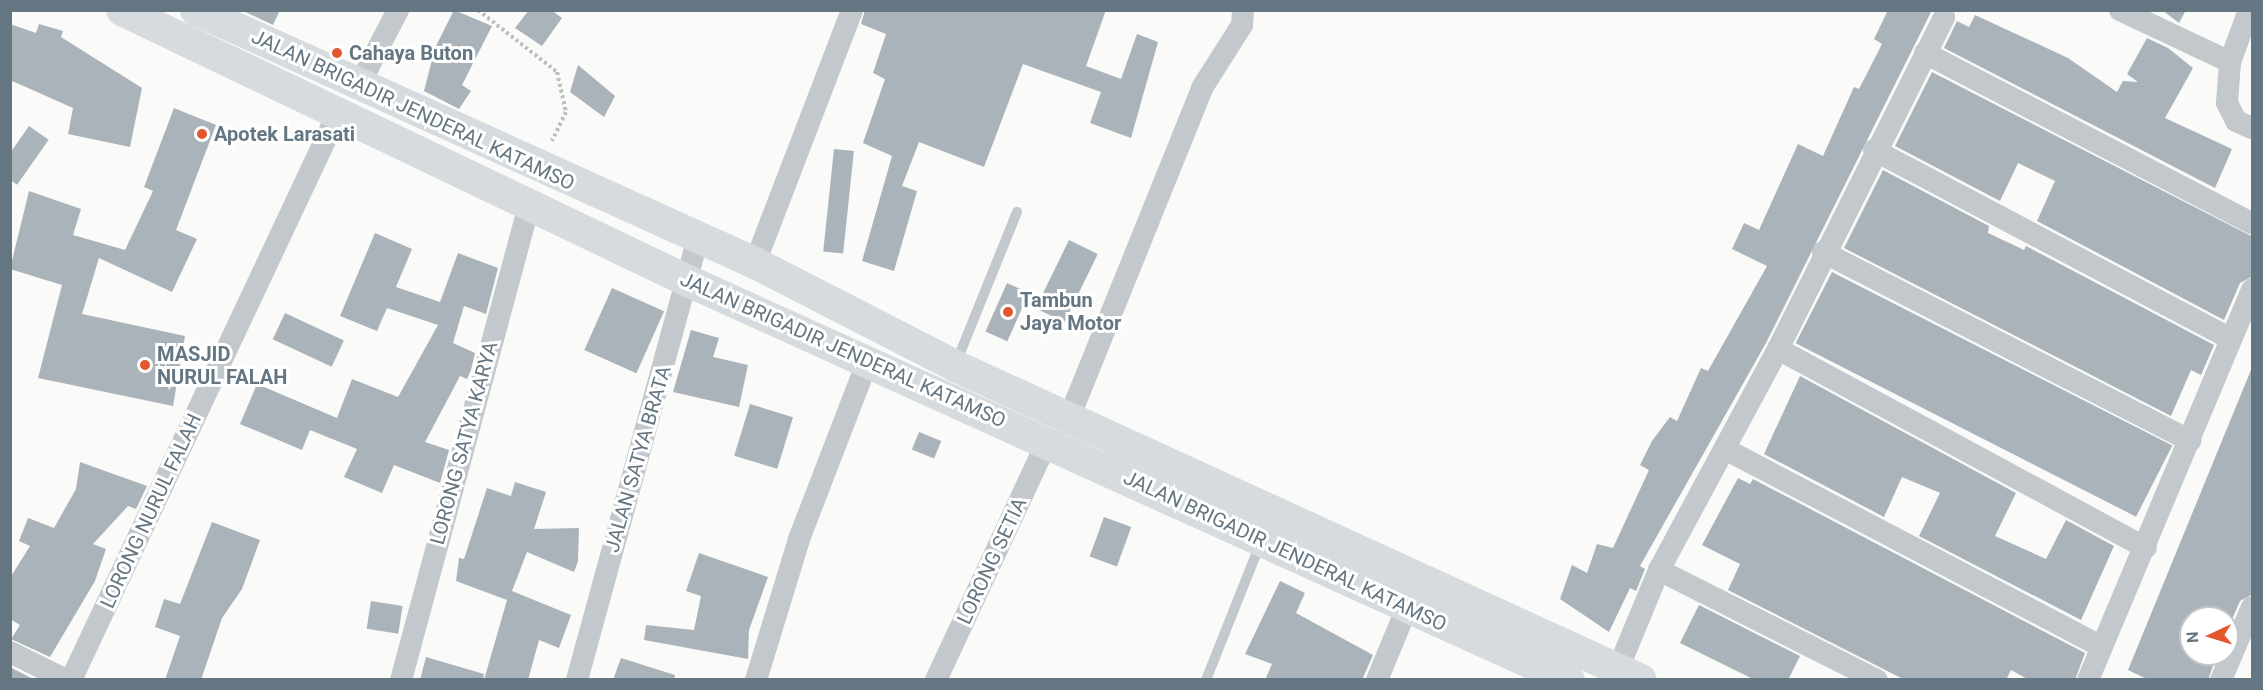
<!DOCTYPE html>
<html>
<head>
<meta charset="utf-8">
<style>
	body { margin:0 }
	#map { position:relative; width:2263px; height:690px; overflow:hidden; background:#fafaf8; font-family:Roboto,sans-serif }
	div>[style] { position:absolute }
	.building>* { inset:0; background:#aab3b9; transform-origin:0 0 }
	.path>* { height:4px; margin-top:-2px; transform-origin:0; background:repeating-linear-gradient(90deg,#bbbfc2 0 3px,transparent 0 6px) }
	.service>* { height:10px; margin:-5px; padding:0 5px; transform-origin:5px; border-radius:5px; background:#c3c8cc }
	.minor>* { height:22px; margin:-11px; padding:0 11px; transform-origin:11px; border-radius:11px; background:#c3c8cc }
	.secondary>* { height:32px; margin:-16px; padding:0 16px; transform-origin:16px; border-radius:16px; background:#d6dbdf }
	.dots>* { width:16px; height:16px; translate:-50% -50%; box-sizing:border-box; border:3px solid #fff; border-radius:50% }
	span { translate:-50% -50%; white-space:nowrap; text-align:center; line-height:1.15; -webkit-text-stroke:6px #fff; paint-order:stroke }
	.poi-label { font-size:20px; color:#657683; font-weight:700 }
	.left { translate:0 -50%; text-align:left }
	.street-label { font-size:20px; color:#657683 }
	.frame { position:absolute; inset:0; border:12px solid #657683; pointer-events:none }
	.north { position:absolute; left:2179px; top:606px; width:60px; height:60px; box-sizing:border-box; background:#fff; border:2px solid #c1c8cd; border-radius:50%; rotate:266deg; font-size:16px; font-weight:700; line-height:24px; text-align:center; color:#657683 }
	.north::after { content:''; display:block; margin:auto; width:21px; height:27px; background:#e4572e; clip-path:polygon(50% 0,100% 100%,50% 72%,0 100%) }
</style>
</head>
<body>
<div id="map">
	<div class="building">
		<div style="clip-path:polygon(241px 10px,280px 10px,273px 25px)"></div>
		<div style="clip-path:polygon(454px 10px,492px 26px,462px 85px,471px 91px,459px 109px,424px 91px,435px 48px)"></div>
		<div style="clip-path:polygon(529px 10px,551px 10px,562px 18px,542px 46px,515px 28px)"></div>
		<div style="clip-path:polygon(865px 10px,1106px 10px,1086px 66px,1121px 79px,1137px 34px,1158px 42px,1131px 138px,1090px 123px,1101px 92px,1023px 64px,984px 167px,919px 142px,902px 186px,917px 191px,894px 271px,862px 261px,892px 156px,863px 143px,885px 79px,873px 73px,886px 34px,861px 24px)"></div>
		<div style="clip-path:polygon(1888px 10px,1932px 10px,1766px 343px,1640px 566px,1645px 569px,1636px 591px,1630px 588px,1609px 632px,1560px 599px,1572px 565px,1587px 573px,1597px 544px,1613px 548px,1649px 470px,1640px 465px,1652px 441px,1670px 417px,1677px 421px,1701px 368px,1708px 371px,1767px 266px,1732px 249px,1744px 223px,1759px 230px,1798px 144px,1823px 156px,1854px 87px,1859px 89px,1882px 44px,1874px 39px)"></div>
		<div style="clip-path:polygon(2162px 10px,2186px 10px,2179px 23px)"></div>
		<div style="clip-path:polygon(1975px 15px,2068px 58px,2117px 92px,2123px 81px,2138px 82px,2127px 74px,2147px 38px,2168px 48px,2193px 68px,2165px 118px,2232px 149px,2215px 188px,1944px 48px,1957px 21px,1969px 27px)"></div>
		<div style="clip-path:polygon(10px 24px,36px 33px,39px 24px,63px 31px,61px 37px,142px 88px,130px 147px,68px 134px,73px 108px,10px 80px)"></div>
		<div style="clip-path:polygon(578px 65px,615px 96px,604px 117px,570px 92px)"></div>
		<div style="clip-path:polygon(1932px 72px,2253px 237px,2253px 276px,2240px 283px,2224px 320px,2037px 221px,2055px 181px,2018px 163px,2000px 201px,1895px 146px)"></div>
		<div style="clip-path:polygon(174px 108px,216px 125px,176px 230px,197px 239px,172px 292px,99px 258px,82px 314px,185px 336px,173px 406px,38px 378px,62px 285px,10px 269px,29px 191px,81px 209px,73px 235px,125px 250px,153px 191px,144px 187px)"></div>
		<div style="left:29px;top:126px;width:24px;height:55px;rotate:35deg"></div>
		<div style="left:834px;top:149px;width:20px;height:103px;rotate:6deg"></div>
		<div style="clip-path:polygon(1883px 170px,1989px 226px,1988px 233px,2024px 250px,2026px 246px,2214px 345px,2201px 375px,2191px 370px,2171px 416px,1844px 248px)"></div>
		<div style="clip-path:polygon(375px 233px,412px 249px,396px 287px,440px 302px,458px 253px,498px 268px,486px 314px,464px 306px,453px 343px,475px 353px,471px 370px,467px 379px,460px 376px,425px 442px,449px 450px,440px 483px,394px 465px,382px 493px,344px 477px,357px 449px,310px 430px,302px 450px,240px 424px,257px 384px,337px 418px,352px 379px,398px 397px,438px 325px,387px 308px,377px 331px,340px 316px)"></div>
		<div style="left:1069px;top:240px;width:32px;height:76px;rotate:26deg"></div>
		<div style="left:1832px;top:272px;width:382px;height:80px;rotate:27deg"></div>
		<div style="left:1007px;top:283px;width:24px;height:53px;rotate:24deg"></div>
		<div style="left:612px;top:288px;width:57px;height:68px;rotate:24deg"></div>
		<div style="left:285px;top:313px;width:65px;height:29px;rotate:25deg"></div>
		<div style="clip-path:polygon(691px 330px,719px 338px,713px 357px,748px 365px,739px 407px,673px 392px)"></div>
		<div style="clip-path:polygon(2253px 365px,2253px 594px,2240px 601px,2227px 631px,2227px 618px,2191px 618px,2191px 654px,2217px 654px,2208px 680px,2149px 680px,2128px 670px)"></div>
		<div style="clip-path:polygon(1800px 376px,2016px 493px,1995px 536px,2046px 559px,2066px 520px,2114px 546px,2081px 620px,1919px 536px,1940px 493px,1902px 477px,1884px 517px,1764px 454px)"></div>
		<div style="left:750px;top:404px;width:45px;height:54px;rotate:17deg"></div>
		<div style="left:919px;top:432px;width:24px;height:19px;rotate:22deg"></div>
		<div style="clip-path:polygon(80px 462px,147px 486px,136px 509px,128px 506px,93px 544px,106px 549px,95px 581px,50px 657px,11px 639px,20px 625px,10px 619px,10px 578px,30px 546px,19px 541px,28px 518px,54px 528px,76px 489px)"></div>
		<div style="clip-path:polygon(1738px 478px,1750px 484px,1753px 479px,2085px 653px,2075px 680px,2029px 680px,2011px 670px,2006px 680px,1905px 680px,1728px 590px,1740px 564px,1702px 545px)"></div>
		<div style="clip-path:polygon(515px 482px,546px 492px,534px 529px,579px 528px,578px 561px,574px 572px,527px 552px,512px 591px,571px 615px,559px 648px,539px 640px,528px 680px,484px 680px,507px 600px,456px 581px,459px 558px,464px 559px,487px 488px,511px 496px)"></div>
		<div style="left:1104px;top:517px;width:29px;height:42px;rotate:20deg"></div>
		<div style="clip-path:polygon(212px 522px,260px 540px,242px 589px,222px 618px,201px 680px,165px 680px,180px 636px,155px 627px,164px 599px,180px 604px)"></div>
		<div style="clip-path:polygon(699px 553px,768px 577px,749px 630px,748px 659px,644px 640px,646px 625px,694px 630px,701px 596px,686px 591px)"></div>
		<div style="clip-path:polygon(1280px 581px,1305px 593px,1296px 613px,1373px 655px,1362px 680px,1265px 680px,1272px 664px,1245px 654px)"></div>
		<div style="left:371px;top:601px;width:32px;height:28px;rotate:9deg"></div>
		<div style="clip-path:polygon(1699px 605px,1800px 656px,1788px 680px,1755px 680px,1680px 643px)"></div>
		<div style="clip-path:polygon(426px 657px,484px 674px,483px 680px,420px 680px)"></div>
		<div style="clip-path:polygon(621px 658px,675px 675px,674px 680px,613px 680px)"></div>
		<div style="clip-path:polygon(10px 667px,35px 680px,10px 680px)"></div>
	</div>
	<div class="path">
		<div style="left:478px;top:10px;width:100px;rotate:38.1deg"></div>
		<div style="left:557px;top:72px;width:41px;rotate:77.3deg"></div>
		<div style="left:566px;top:112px;width:32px;rotate:116deg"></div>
	</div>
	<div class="service">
		<div style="left:956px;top:363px;width:163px;rotate:-68deg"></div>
		<div style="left:1206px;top:680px;width:146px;rotate:-68.3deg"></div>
	</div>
	<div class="minor">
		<div style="left:2120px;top:10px;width:122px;rotate:25.3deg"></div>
		<div style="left:2249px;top:10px;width:55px;rotate:110.1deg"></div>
		<div style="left:2230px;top:62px;width:41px;rotate:94.2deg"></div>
		<div style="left:2227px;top:103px;width:20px;rotate:63deg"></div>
		<div style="left:2236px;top:121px;width:17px;rotate:24deg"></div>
		<div style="left:1925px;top:53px;width:369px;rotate:27.5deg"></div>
		<div style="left:359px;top:85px;width:85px;rotate:-62.5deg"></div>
		<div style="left:1874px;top:150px;width:404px;rotate:27.9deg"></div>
		<div style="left:1823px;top:252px;width:413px;rotate:27.2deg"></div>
		<div style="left:755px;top:263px;width:271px;rotate:-69deg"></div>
		<div style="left:1778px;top:349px;width:418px;rotate:28.4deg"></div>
		<div style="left:1069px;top:418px;width:356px;rotate:-68deg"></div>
		<div style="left:1202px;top:88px;width:75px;rotate:-57.6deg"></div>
		<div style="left:1242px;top:25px;width:15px;rotate:-86deg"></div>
		<div style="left:1725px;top:449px;width:422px;rotate:27.7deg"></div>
		<div style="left:1659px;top:570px;width:244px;rotate:26.8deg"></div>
		<div style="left:10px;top:652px;width:63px;rotate:26.6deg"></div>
		<div style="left:1618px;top:669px;width:107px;rotate:-67.5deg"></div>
		<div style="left:1659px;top:570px;width:251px;rotate:-61.7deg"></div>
		<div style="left:1778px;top:349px;width:371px;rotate:-63.4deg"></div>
		<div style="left:71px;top:680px;width:622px;rotate:-64.79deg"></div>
		<div style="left:401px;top:680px;width:491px;rotate:-74.9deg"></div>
		<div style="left:577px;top:680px;width:458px;rotate:-74.7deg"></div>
		<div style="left:756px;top:680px;width:147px;rotate:-73deg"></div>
		<div style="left:799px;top:539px;width:192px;rotate:-68.9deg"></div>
		<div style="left:936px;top:680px;width:263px;rotate:-65deg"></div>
		<div style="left:1377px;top:680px;width:76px;rotate:-67.5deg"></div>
		<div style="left:2088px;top:680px;width:424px;rotate:-67.2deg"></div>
		<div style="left:2221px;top:680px;width:79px;rotate:-67deg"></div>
	</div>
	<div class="secondary">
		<div style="left:122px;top:10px;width:628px;rotate:25.59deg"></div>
		<div style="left:688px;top:281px;width:967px;rotate:24.37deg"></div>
		<div style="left:196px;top:10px;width:614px;rotate:24.35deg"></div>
		<div style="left:755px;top:263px;width:225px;rotate:27.2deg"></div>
		<div style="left:955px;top:366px;width:754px;rotate:24.59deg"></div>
	</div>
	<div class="dots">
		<div style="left:337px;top:53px;background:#e4572e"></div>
		<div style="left:202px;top:134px;background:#e4572e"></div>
		<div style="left:1008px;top:312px;background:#e4572e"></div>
		<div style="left:145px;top:365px;background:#e4572e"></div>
	</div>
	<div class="poi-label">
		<span class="left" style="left:349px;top:53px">Cahaya Buton</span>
		<span class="left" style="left:214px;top:134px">Apotek Larasati</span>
		<span class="left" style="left:1020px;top:312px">Tambun<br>Jaya Motor</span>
		<span class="left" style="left:157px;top:366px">MASJID<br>NURUL FALAH</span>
	</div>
	<div class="street-label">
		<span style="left:413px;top:110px;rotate:25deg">JALAN BRIGADIR JENDERAL KATAMSO</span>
		<span style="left:843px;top:350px;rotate:24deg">JALAN BRIGADIR JENDERAL KATAMSO</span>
		<span style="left:464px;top:443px;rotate:-75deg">LORONG SATYA KARYA</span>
		<span style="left:638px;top:459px;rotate:-74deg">JALAN SATYA BRATA</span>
		<span style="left:151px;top:511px;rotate:-65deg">LORONG NURUL FALAH</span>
		<span style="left:1285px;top:551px;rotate:25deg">JALAN BRIGADIR JENDERAL KATAMSO</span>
		<span style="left:992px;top:561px;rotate:-65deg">LORONG SETIA</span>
	</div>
	<div class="frame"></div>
	<div class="north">N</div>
</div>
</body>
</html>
